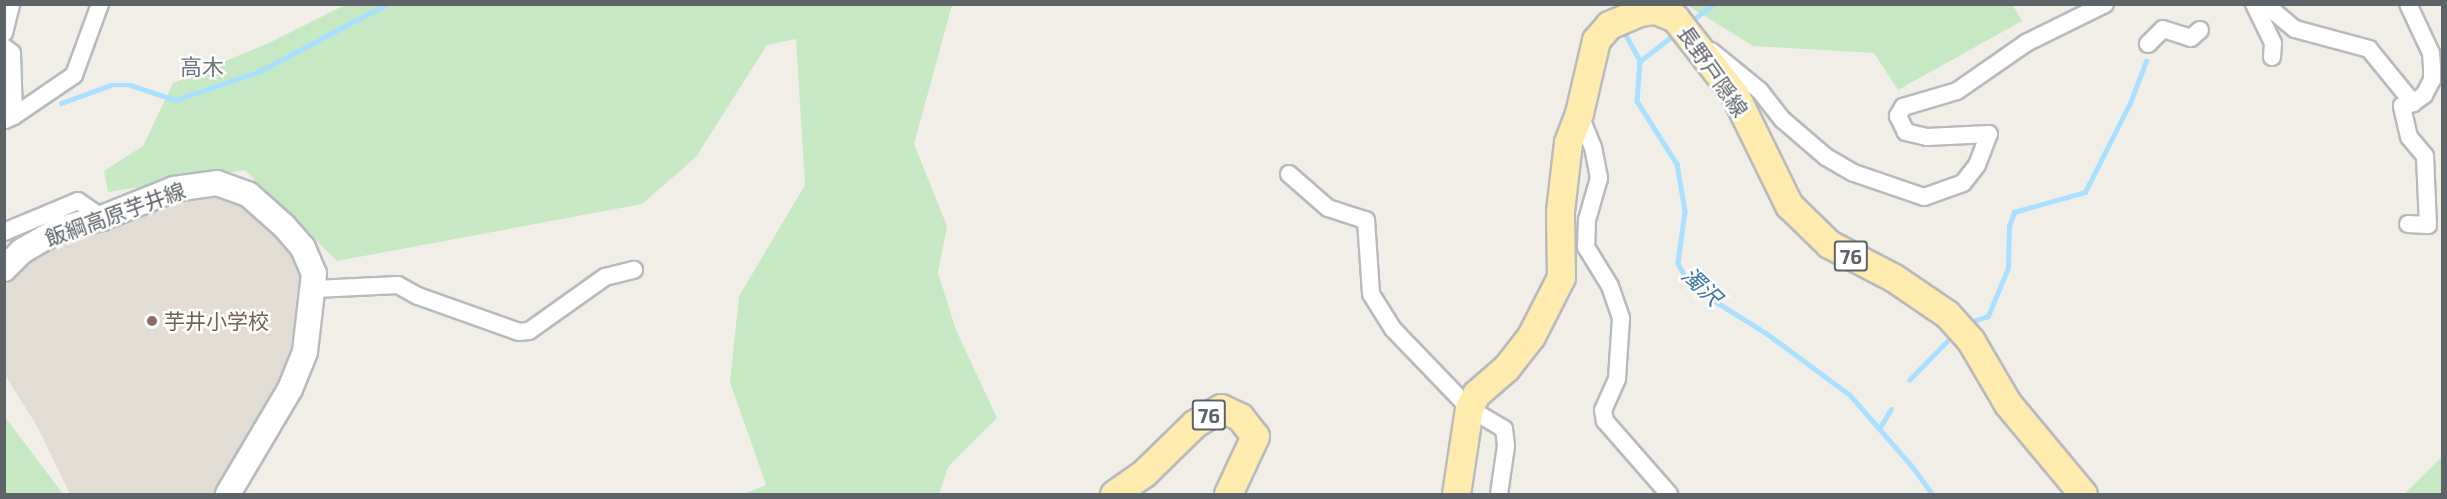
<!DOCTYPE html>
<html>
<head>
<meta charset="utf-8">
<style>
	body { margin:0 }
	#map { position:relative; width:2447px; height:499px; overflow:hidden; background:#f1eee7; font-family:"Exo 2","Noto Sans JP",sans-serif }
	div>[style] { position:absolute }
	.education>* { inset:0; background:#e1ddd5 }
	.green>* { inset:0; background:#c6e9c3 }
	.stream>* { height:4.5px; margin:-2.25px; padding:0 2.25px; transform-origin:2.25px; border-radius:2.25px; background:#a9e0ff }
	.roads { filter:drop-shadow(2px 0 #b7babe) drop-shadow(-2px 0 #b7babe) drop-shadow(0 2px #b7babe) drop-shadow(0 -2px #b7babe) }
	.minor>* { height:16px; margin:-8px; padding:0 8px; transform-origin:8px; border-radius:8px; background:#fff }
	.secondary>* { height:24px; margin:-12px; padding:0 12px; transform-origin:12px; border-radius:12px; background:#fff }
	.primary>* { height:27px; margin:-13.5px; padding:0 13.5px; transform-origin:13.5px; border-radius:13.5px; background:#ffebae }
	.dots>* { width:16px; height:16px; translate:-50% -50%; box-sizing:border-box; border:3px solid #fff; border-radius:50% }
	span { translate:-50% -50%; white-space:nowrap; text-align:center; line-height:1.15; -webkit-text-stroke:5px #fff; paint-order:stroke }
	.shield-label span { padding:2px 4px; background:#fff; border:2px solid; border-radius:4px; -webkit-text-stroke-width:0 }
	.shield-label { font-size:20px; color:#5e6368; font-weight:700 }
	.street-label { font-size:21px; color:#5e6368 }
	.education-label { font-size:21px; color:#785e54 }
	.left { translate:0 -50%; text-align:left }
	.neighbourhood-label { font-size:22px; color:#6f757a }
	.water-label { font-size:22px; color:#3977a5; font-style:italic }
	.frame { position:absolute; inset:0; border:6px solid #5e6368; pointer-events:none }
</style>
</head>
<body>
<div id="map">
	<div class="education">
		<div style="clip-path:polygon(215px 191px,245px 205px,296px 260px,301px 290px,296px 351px,215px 494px,70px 494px,37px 426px,5px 375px,5px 286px,35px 253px,54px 240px,147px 206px)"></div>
	</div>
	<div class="green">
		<div style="clip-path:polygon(2012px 4px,2022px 21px,1898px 90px,1874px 53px,1753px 46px,1687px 5px)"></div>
		<div style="clip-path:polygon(345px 5px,952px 5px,914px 144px,947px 226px,938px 273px,956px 330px,997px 418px,948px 467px,939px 494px,744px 494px,766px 485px,730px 382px,739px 296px,805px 185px,796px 39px,767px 45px,696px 157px,642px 204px,337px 261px,245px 170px,108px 192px,104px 171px,143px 146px,173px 83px,271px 42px)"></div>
		<div style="clip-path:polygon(4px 417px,5px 417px,63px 494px,5px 494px)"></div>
		<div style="clip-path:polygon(2442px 457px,2442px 494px,2404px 494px)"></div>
	</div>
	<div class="stream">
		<div style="left:1689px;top:23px;width:31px;rotate:-38deg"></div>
		<div style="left:1622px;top:28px;width:38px;rotate:61deg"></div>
		<div style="left:1640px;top:61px;width:40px;rotate:94.3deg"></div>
		<div style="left:1637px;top:101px;width:75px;rotate:57.6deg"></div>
		<div style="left:1677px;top:164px;width:48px;rotate:80.3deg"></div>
		<div style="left:1685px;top:211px;width:52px;rotate:97.7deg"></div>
		<div style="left:1678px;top:263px;width:15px;rotate:62deg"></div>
		<div style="left:1685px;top:276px;width:28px;rotate:44deg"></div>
		<div style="left:1705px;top:295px;width:72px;rotate:31.9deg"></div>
		<div style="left:1766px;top:333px;width:104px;rotate:36.4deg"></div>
		<div style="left:1850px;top:395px;width:94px;rotate:48.9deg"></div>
		<div style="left:1912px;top:466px;width:34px;rotate:54deg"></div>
		<div style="left:1640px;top:61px;width:44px;rotate:-37.6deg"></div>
		<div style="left:61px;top:103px;width:53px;rotate:-19.8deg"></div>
		<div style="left:111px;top:85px;width:19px"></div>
		<div style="left:130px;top:85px;width:48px;rotate:18.1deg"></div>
		<div style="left:176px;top:100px;width:89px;rotate:-19deg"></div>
		<div style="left:260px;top:71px;width:144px;rotate:-27.8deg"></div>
		<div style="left:1967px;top:323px;width:22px;rotate:-18deg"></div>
		<div style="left:1988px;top:316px;width:52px;rotate:-67.4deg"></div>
		<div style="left:2008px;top:268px;width:42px;rotate:-88.6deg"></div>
		<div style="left:2009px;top:226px;width:15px;rotate:-70deg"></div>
		<div style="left:2014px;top:212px;width:74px;rotate:-15.7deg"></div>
		<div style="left:2085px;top:192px;width:100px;rotate:-63.2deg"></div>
		<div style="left:2130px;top:103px;width:45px;rotate:-69.1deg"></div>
		<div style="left:1909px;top:380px;width:63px;rotate:-45.6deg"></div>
		<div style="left:1879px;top:429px;width:23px;rotate:-59deg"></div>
	</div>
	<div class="roads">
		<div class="minor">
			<div style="left:2254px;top:4px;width:43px;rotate:64deg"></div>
			<div style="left:2273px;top:43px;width:14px;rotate:94deg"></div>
			<div style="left:2265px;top:4px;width:39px;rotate:40deg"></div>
			<div style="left:2295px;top:29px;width:77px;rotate:15.1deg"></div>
			<div style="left:2369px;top:49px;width:70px;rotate:50.8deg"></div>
			<div style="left:2413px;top:103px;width:14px;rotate:-36deg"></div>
			<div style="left:2424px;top:95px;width:17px;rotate:-62deg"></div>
			<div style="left:2432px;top:80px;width:13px;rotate:-90deg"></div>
			<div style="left:2432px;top:67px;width:14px;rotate:-94deg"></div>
			<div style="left:2431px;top:53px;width:54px;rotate:-115.1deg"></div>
			<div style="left:4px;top:33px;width:30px;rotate:-76deg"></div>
			<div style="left:2148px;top:44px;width:21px;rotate:-45deg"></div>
			<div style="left:2163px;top:29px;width:29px;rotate:18deg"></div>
			<div style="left:2191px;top:38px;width:12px;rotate:-42deg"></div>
			<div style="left:4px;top:47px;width:10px;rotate:37deg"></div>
			<div style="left:12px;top:53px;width:63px;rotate:88.2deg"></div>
			<div style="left:14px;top:116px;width:10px;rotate:156deg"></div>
			<div style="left:1711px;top:51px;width:63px;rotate:39.2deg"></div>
			<div style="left:1760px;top:91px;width:37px;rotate:52deg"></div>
			<div style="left:1783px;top:120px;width:57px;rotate:40.7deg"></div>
			<div style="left:1826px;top:157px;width:32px;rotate:30deg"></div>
			<div style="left:1854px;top:173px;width:74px;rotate:18.9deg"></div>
			<div style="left:1924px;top:197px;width:41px;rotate:-19.7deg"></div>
			<div style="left:1963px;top:183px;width:23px;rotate:-52deg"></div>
			<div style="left:1977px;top:165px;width:33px;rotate:-69deg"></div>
			<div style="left:1989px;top:134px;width:62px;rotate:177.2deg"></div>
			<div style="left:1927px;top:137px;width:22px;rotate:-167deg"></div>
			<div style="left:1906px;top:132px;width:18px;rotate:-117deg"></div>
			<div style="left:1898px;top:116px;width:10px;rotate:-61deg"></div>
			<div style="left:1903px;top:107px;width:56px;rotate:-16.5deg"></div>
			<div style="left:1957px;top:91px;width:84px;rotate:-34.8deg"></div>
			<div style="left:2026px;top:43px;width:88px;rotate:-26.3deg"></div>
			<div style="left:1579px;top:113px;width:37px;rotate:68deg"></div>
			<div style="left:1593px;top:147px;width:32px;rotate:79deg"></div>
			<div style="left:1599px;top:178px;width:44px;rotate:105.9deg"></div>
			<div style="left:1587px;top:220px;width:27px;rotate:92deg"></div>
			<div style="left:1586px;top:247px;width:46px;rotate:58.4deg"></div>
			<div style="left:1610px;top:286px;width:34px;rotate:71deg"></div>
			<div style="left:1621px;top:318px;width:61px;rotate:93.8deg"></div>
			<div style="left:1617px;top:379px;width:34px;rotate:114deg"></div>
			<div style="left:1603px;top:410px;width:11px;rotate:80deg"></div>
			<div style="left:1605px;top:421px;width:97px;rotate:48.8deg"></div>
			<div style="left:14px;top:116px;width:73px;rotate:-34.3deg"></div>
			<div style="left:74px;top:75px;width:76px;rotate:-69.9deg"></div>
			<div style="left:1289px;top:174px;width:52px;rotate:41.1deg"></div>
			<div style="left:1328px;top:208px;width:40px;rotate:18deg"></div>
			<div style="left:1366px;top:220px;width:74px;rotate:86.1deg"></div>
			<div style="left:1371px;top:294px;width:41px;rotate:57.8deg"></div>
			<div style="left:1393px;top:329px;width:110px;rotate:46.1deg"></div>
			<div style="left:1469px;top:408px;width:41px;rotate:31deg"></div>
			<div style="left:1504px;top:429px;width:17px;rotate:83deg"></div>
			<div style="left:1506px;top:446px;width:49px;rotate:98.3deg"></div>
			<div style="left:2408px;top:224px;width:20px;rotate:3deg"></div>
			<div style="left:2428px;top:225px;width:69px;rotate:-92.5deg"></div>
			<div style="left:2425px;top:156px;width:25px;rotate:-130deg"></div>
			<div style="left:2409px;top:137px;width:32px;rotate:-103deg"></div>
			<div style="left:2402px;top:106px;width:11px;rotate:-15deg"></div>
			<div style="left:4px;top:232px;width:80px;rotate:-22.7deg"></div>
			<div style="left:78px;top:201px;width:29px;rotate:35deg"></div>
			<div style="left:315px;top:289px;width:83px;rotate:-2.8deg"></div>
			<div style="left:398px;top:285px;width:23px;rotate:29deg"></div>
			<div style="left:418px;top:296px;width:107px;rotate:19.6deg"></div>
			<div style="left:519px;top:332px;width:10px;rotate:-6deg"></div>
			<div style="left:529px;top:331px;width:93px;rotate:-35.4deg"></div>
			<div style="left:605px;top:277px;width:30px;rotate:-14deg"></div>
		</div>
		<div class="secondary">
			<div style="left:4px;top:269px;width:25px;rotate:-45deg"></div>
			<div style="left:22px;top:251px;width:44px;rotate:-30.1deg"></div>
			<div style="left:60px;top:229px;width:43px;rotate:-14.7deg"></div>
			<div style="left:102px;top:218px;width:78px;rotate:-21.9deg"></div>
			<div style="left:174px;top:189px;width:43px;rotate:-7.9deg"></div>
			<div style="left:217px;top:183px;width:33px;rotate:20deg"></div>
			<div style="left:248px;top:194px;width:48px;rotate:41.6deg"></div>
			<div style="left:284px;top:226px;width:29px;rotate:49deg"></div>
			<div style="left:303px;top:248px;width:28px;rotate:67deg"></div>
			<div style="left:314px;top:274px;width:79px;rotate:96.6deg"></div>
			<div style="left:305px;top:352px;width:40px;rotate:112deg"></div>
			<div style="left:290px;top:389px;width:122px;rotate:120.6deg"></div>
		</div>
		<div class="primary">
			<div style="left:1114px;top:494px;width:37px;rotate:-35deg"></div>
			<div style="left:1144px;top:473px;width:70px;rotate:-44.4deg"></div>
			<div style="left:1194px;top:424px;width:31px;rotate:-31deg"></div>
			<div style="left:1221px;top:408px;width:21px;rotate:25deg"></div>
			<div style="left:1240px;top:417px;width:24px;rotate:52deg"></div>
			<div style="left:1255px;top:436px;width:64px;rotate:115deg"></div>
			<div style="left:1456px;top:494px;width:87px;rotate:-81.4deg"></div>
			<div style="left:1469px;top:408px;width:16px;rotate:-63deg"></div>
			<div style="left:1476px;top:394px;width:40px;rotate:-41deg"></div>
			<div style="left:1506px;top:368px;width:41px;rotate:-52deg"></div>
			<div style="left:1531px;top:336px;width:66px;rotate:-63deg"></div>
			<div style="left:1561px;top:277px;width:66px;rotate:-90.9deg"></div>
			<div style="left:1560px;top:211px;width:69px;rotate:-83.4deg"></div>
			<div style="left:1568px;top:142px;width:31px;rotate:-69deg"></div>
			<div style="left:1579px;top:113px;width:75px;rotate:-76.9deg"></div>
			<div style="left:1596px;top:40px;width:20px;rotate:-49deg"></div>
			<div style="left:1609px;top:25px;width:33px;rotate:-23deg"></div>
			<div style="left:1639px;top:12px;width:17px;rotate:-7deg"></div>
			<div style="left:1656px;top:10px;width:21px;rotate:23deg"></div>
			<div style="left:1675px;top:18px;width:98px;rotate:52.1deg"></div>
			<div style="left:1735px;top:95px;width:123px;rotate:63.9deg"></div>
			<div style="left:1789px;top:205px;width:56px;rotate:44.3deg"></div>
			<div style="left:1829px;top:244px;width:73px;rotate:27.6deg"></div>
			<div style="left:1894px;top:278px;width:64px;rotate:34.2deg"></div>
			<div style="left:1947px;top:314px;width:36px;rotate:48deg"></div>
			<div style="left:1971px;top:341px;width:73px;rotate:59.6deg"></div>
			<div style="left:2008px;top:404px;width:117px;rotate:50.2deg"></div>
		</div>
	</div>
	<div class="dots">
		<div style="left:152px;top:321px;background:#8d6e63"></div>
	</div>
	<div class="shield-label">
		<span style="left:1851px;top:256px">76</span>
		<span style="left:1209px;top:415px">76</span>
	</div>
	<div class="street-label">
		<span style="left:1713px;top:71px;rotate:55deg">長野戸隠線</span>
		<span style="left:115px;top:214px;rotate:-20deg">飯綱高原芋井線</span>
	</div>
	<div class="education-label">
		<span class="left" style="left:164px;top:321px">芋井小学校</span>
	</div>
	<div class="neighbourhood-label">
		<span style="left:202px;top:67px">高木</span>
	</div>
	<div class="water-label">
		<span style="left:1702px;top:286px;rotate:43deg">濁沢</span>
	</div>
	<div class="frame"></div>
</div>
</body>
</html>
